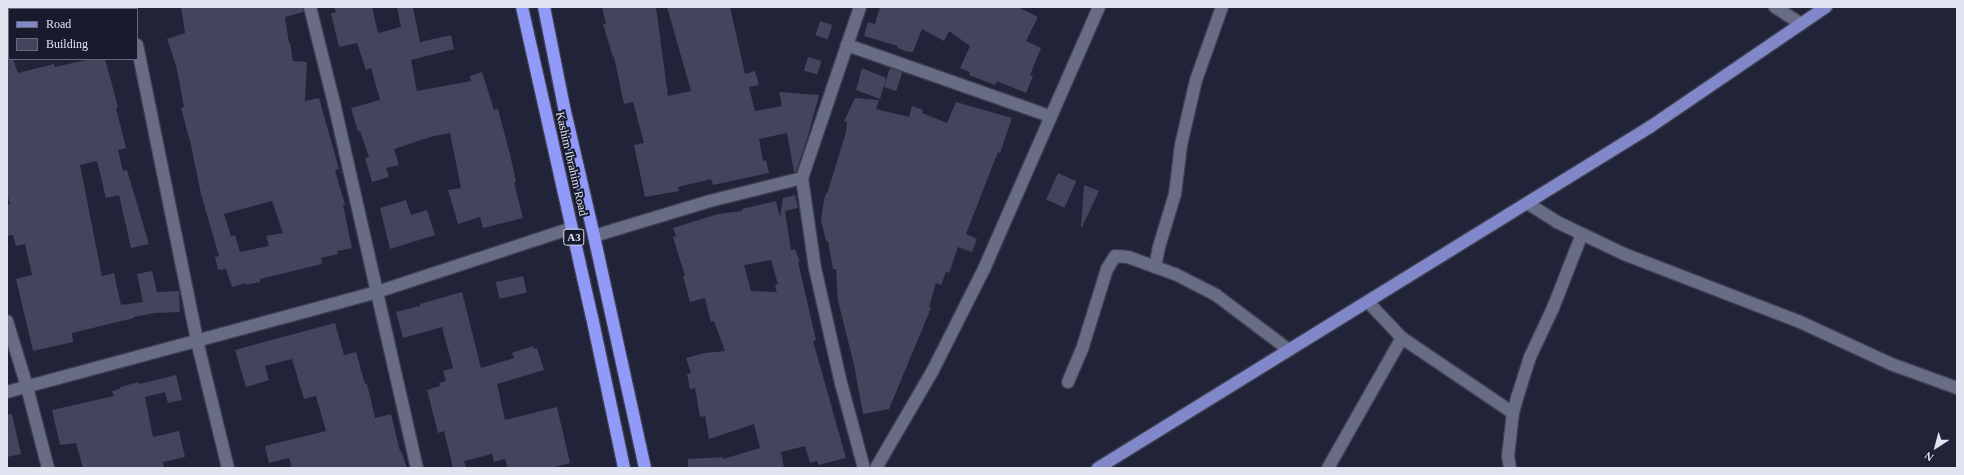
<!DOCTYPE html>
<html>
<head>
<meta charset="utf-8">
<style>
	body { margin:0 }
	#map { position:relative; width:1964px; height:475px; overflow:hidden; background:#212438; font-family:Georgia,serif }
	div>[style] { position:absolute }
	.building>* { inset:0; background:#42455c; transform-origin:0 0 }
	.roads { filter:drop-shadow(1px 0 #3e4051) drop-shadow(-1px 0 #3e4051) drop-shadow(0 1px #3e4051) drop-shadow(0 -1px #3e4051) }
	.minor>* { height:12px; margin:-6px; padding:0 6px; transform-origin:6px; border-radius:6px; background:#686c84 }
	.major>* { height:12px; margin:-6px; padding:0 6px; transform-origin:6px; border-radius:6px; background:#8188ca }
	.highway>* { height:12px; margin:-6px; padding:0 6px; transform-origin:6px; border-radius:6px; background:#919af8 }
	span { translate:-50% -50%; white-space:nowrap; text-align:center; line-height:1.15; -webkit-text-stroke:4px #181a2e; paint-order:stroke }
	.shield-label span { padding:1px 3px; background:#181a2e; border:1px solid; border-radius:3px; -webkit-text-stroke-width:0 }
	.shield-label { font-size:11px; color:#e1e3f1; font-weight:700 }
	.street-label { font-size:12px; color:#e1e3f1 }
	.frame { position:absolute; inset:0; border:8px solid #e1e3f1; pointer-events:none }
	.legend { position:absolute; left:8px; top:8px; width:130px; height:52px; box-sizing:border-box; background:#181a2e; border:1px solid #686a7c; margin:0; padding:5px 7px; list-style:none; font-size:12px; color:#e1e3f1 }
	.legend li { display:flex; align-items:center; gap:8px; height:20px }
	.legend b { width:20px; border:1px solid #686a7c }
	.north { position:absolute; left:1916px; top:427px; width:40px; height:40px; -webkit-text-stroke:3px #181a2e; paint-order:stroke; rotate:216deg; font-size:11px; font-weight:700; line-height:16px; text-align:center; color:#e1e3f1 }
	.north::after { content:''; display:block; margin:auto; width:14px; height:18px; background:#e1e3f1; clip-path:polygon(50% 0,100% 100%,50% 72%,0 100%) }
</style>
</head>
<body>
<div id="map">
	<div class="building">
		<div style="clip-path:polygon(evenodd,181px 7px,303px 7px,303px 12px,285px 17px,289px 43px,290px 43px,293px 61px,307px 62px,305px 101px,319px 98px,339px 169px,335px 170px,345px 205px,343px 205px,352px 248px,337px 251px,338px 254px,321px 258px,322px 264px,260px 279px,260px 282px,246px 285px,246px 283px,232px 287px,226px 269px,218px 270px,215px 257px,219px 256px,201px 194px,191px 145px,181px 108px,184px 107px,176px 65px,167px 39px,185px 33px,181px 7px,272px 201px,283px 233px,266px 236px,269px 246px,240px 252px,235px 235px,231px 236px,224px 214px,272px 201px)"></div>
		<div style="clip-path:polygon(334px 7px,372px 7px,378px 33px,401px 27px,397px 7px,413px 7px,420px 42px,451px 35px,454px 49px,411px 60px,417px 91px,471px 81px,470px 76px,482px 72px,494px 110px,498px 109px,510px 154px,516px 182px,514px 182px,523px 218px,483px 228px,480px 217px,458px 224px,448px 190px,461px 188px,450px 133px,430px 137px,394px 149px,399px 165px,386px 168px,389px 177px,372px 182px,365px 158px,369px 157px,360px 131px,358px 132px,351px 108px,380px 100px,371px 68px,366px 70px,357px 43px,339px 47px,331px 14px,336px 12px)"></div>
		<div style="clip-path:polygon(602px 7px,656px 7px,668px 96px,691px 91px,667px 7px,730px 7px,745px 74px,755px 71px,759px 85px,749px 87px,755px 111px,782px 106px,779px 92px,819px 95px,807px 139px,796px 172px,794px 172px,787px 133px,759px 139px,763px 161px,766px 160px,769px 173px,713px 185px,711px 179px,678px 187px,679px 191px,645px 197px,634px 145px,644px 143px,633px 102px,624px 104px,614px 57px,613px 57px,603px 24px,606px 24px)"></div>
		<div style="clip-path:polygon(880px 7px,1018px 7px,1038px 17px,1026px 41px,1041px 48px,1030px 75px,1033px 76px,1026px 93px,997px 81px,995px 85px,969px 75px,970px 72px,960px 68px,970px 46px,949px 31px,944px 41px,922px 29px,913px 52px,909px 52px,897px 48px,898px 46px,864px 36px,868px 22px,875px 24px)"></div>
		<div style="left:820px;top:21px;width:13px;height:15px;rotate:18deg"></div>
		<div style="clip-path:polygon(7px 48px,9px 48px,9px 59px,13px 59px,18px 73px,54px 64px,55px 67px,91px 59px,105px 59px,118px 107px,116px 108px,126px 148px,118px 150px,123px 171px,127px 170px,149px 244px,131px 248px,119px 195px,106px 198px,97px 161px,80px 165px,102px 276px,114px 273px,121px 305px,143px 302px,137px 274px,152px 271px,157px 292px,179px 291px,180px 312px,155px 313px,133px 317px,134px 318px,72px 333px,73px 342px,33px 351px,16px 279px,32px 275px,25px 244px,16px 246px,13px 235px,7px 236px,7px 205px,10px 204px,7px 194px)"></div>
		<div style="left:808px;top:57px;width:14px;height:14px;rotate:17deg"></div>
		<div style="clip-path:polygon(862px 68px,886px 78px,880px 99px,856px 90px)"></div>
		<div style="left:890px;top:68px;width:13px;height:20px;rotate:18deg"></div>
		<div style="clip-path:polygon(855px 98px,879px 100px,876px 109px,909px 117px,912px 106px,923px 110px,922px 113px,947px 123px,956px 102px,1012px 118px,1000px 153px,998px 152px,966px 234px,977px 239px,972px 252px,958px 247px,949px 273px,946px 272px,941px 285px,936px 283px,929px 307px,931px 308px,889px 409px,863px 414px,854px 365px,838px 301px,836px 269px,833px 269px,828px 241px,826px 241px,821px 220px,824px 200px,826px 193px,827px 194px,846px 132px,847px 122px,844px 121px)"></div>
		<div style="left:1058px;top:173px;width:20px;height:29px;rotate:24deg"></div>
		<div style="clip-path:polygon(1084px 185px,1099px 191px,1082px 227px,1081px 227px)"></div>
		<div style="clip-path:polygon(evenodd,795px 195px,798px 208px,785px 211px,791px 250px,795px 249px,800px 262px,798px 262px,816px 340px,813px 341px,846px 458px,818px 465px,817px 461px,810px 463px,805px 446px,781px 452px,784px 468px,688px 468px,688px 459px,723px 457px,723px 459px,760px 448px,754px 424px,709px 439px,705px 416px,700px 417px,695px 388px,690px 389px,687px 374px,691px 373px,686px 358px,705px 353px,725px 351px,714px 321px,711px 322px,705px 298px,690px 302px,683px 276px,685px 276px,673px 237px,676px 236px,673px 228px,718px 214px,742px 211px,742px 209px,776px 201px,780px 217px,783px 198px,795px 195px,771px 260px,778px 284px,775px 285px,777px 292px,751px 291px,744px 265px,771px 260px)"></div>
		<div style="clip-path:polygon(406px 200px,411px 215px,427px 210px,435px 235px,390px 249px,380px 208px)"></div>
		<div style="left:523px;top:276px;width:17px;height:28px;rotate:77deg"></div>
		<div style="clip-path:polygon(462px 292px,481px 368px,514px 358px,512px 353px,533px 346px,534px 349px,537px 348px,544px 370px,497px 384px,505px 420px,557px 407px,570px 463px,551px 468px,508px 468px,505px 459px,494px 462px,492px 454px,464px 461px,466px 468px,453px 468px,444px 431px,438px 433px,427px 390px,440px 386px,439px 383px,446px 381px,443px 371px,453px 368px,442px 327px,403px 338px,396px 312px,420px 306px,420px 304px)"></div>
		<div style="clip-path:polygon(335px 323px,344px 355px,356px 352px,365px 384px,367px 384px,375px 418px,391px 414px,400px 451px,401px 451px,407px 468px,292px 468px,289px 458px,269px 463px,265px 446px,326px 431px,316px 396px,304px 399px,292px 359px,265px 366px,269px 380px,246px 387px,235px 350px)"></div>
		<div style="clip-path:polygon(176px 375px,182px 400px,168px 403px,165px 392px,145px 397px,153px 437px,179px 431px,185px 457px,163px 462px,164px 468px,83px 468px,76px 443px,60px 445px,52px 410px,114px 396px,112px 391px,120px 389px,120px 387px,139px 382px,139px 384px)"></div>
		<div style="clip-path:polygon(12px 414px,21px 454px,7px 457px,7px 415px)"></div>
	</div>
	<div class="roads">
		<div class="minor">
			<div style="left:129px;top:7px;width:2px;rotate:63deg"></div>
			<div style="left:310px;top:7px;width:99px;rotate:76deg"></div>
			<div style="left:334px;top:103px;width:374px;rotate:77.2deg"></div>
			<div style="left:860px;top:7px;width:181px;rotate:108.7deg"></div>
			<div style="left:802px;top:178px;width:91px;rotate:81.8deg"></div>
			<div style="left:815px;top:268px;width:118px;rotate:77.3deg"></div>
			<div style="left:841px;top:383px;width:88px;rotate:74.9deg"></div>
			<div style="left:1775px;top:7px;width:31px;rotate:33deg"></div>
			<div style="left:137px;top:45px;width:302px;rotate:78.5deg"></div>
			<div style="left:197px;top:341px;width:131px;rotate:76.3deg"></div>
			<div style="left:847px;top:45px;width:215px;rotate:19.3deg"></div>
			<div style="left:1527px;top:203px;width:36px;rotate:32deg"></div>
			<div style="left:1557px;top:222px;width:74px;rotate:25.5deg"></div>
			<div style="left:1624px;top:254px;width:186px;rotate:21.1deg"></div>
			<div style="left:1798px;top:321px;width:102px;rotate:24.8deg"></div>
			<div style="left:1891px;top:364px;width:70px;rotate:20deg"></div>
			<div style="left:594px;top:236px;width:121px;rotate:-16.8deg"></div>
			<div style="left:710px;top:201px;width:95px;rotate:-14deg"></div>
			<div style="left:1155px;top:267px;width:20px;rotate:-79deg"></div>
			<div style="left:1159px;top:247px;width:55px;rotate:-73.2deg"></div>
			<div style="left:1175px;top:194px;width:49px;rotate:-83deg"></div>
			<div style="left:1181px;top:145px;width:67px;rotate:-77deg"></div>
			<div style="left:1196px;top:80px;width:77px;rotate:-70.4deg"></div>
			<div style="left:1368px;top:302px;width:50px;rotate:46.6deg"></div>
			<div style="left:1402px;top:338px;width:134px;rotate:34deg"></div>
			<div style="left:7px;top:321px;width:69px;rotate:73.1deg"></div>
			<div style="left:27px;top:387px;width:84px;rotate:75.5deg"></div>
			<div style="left:1068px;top:382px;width:39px;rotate:-67deg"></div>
			<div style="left:1083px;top:346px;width:81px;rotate:-72.7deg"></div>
			<div style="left:1107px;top:269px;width:15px;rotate:-58deg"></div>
			<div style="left:1115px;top:256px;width:13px;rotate:4deg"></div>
			<div style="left:1128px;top:257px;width:50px;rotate:19.9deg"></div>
			<div style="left:1175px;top:274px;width:46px;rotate:27.1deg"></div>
			<div style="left:1216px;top:295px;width:91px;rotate:37deg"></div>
			<div style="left:7px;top:392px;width:383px;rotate:-15.1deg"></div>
			<div style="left:377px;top:292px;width:205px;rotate:-18.2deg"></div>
			<div style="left:876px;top:468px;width:113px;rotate:-59.8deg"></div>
			<div style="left:933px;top:370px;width:113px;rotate:-63.2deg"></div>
			<div style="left:984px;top:269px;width:286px;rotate:-66.3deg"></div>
			<div style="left:1328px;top:468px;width:150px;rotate:-60.4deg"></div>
			<div style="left:1510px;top:468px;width:12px;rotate:-99deg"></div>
			<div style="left:1508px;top:456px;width:43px;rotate:-83.4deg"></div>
			<div style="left:1513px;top:413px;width:16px;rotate:-75deg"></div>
			<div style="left:1517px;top:398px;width:43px;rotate:-72.4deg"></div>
			<div style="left:1530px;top:357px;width:54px;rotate:-64.9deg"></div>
			<div style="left:1553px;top:308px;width:79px;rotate:-68.6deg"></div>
		</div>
		<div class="major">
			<div style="left:1098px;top:468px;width:649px;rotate:-31.71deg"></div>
			<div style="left:1650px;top:127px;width:213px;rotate:-34.3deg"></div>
		</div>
		<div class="highway">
			<div style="left:522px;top:7px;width:318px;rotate:77.3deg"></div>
			<div style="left:592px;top:317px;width:154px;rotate:78deg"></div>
			<div style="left:544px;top:7px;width:102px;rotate:78.7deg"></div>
			<div style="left:564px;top:107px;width:132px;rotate:76.9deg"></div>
			<div style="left:594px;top:236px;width:238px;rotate:77.6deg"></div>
		</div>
	</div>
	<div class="shield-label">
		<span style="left:574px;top:237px">A3</span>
	</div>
	<div class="street-label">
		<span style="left:571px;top:164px;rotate:77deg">Kashim Ibrahim Road</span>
	</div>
	<div class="frame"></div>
	<ul class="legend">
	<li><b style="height:5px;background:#8188ca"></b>Road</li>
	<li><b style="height:11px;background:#42455c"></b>Building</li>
	</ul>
	<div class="north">N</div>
</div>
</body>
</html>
